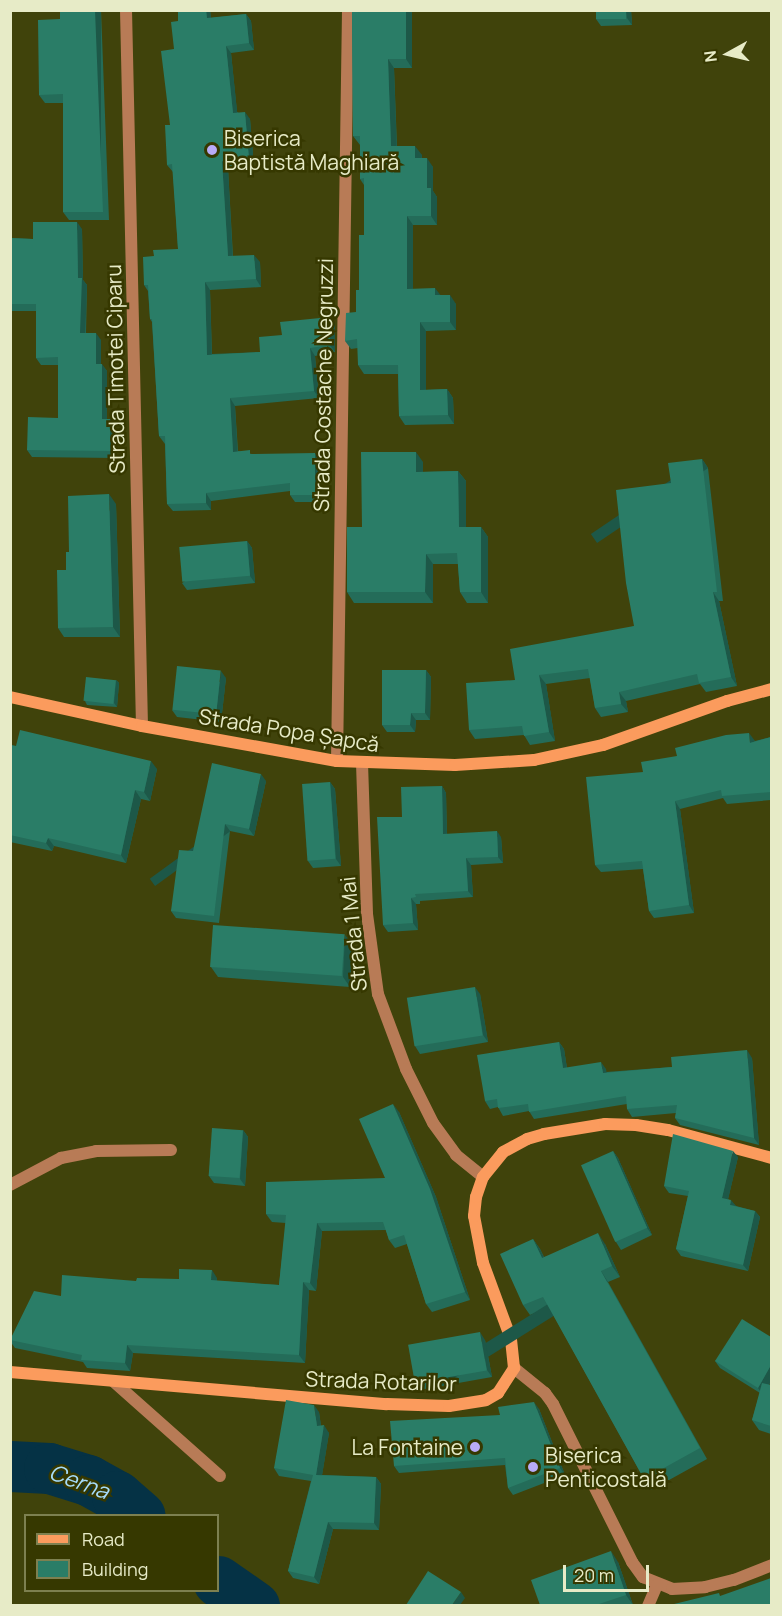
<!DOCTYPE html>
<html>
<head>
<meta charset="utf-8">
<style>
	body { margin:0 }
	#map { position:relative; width:782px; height:1616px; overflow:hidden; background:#40430b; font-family:Manrope,sans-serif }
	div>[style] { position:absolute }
	.river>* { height:51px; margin:-25.5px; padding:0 25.5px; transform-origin:25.5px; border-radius:25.5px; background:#053245 }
	.lane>* { height:12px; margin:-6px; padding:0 6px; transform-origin:6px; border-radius:6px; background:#b87b56 }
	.street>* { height:12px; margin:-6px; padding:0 6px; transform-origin:6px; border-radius:6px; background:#b87b56 }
	.secondary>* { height:12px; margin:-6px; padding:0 6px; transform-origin:6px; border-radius:6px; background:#fb9b5d }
	.wall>* { inset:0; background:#246c59 }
	.shaded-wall>* { inset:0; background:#1d5848; transform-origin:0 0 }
	.building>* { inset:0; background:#2a7d67; transform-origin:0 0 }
	.dots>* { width:16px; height:16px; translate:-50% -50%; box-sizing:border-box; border:3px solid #363800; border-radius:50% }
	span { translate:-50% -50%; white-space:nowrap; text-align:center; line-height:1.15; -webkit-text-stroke:5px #363800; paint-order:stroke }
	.poi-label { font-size:21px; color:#e7ebc7 }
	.left { translate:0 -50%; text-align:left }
	.right { translate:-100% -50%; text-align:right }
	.street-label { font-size:21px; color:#e7ebc7 }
	.water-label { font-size:22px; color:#a6dcfa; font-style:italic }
	.frame { position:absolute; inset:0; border:12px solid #e7ebc7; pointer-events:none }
	.legend { position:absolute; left:24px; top:1514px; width:195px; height:78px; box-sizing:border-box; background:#363800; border:2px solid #7d8050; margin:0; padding:8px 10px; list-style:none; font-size:18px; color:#e7ebc7 }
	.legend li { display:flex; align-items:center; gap:12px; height:30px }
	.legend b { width:30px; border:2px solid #7d8050 }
	.north { position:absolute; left:698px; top:24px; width:60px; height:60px; -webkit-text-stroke:4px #363800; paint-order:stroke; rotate:262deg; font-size:16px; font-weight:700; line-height:24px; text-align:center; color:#e7ebc7 }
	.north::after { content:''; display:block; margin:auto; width:21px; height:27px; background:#e7ebc7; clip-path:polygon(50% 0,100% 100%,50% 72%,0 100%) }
	.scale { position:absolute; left:563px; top:1565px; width:86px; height:27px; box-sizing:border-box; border:3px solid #e7ebc7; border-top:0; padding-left:8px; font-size:18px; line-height:21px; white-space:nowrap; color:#e7ebc7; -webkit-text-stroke:4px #363800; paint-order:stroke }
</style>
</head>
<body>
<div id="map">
	<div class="river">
		<div style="left:10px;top:1466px;width:39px;rotate:3deg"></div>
		<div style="left:49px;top:1468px;width:41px;rotate:17.1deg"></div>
		<div style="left:88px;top:1480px;width:33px;rotate:29deg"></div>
		<div style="left:117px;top:1496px;width:30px;rotate:41deg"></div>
		<div style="left:218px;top:1581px;width:44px;rotate:34.8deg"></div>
	</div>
	<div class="lane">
		<div style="left:10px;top:1185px;width:58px;rotate:-27.9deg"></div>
		<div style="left:61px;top:1158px;width:36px;rotate:-11deg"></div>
		<div style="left:96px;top:1151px;width:75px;rotate:-0.8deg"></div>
		<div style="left:113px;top:1381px;width:143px;rotate:41.6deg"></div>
	</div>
	<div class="street">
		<div style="left:126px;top:10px;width:716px;rotate:88.72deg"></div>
		<div style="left:337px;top:761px;width:751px;rotate:-89.16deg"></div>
		<div style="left:362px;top:763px;width:151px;rotate:88.1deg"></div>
		<div style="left:367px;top:914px;width:81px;rotate:82.2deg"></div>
		<div style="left:378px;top:994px;width:80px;rotate:69.5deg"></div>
		<div style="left:406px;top:1069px;width:60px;rotate:63.4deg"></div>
		<div style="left:433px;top:1123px;width:39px;rotate:54deg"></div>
		<div style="left:456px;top:1155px;width:35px;rotate:39deg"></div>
		<div style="left:514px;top:1368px;width:40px;rotate:39deg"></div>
		<div style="left:545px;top:1393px;width:14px;rotate:54deg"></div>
		<div style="left:553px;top:1404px;width:177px;rotate:63.4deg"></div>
		<div style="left:632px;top:1562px;width:19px;rotate:54deg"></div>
		<div style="left:643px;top:1577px;width:31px;rotate:22deg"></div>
		<div style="left:672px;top:1589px;width:33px;rotate:-3deg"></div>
		<div style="left:705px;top:1587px;width:30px;rotate:-14deg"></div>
		<div style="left:734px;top:1580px;width:41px;rotate:-21.5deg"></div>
		<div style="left:648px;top:1606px;width:23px;rotate:-67deg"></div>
	</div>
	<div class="secondary">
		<div style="left:10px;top:697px;width:135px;rotate:12.4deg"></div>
		<div style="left:142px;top:726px;width:198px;rotate:10.2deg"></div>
		<div style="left:337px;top:761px;width:118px;rotate:1.9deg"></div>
		<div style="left:455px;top:765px;width:79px;rotate:-3.6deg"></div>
		<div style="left:534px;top:760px;width:71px;rotate:-12.3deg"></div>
		<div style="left:603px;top:745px;width:132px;rotate:-19.5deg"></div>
		<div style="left:727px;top:701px;width:47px;rotate:-14.9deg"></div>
		<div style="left:10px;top:1372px;width:378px;rotate:4.9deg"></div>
		<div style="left:387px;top:1404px;width:62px;rotate:1.8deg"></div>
		<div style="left:449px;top:1406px;width:37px;rotate:-9deg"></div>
		<div style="left:486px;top:1400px;width:14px;rotate:-30deg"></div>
		<div style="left:498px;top:1393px;width:30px;rotate:-57deg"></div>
		<div style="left:514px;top:1368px;width:29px;rotate:-96deg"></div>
		<div style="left:511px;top:1339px;width:81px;rotate:-110.2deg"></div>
		<div style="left:483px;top:1263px;width:48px;rotate:-100.8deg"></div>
		<div style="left:474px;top:1216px;width:19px;rotate:-84deg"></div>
		<div style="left:476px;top:1197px;width:21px;rotate:-71deg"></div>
		<div style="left:483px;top:1177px;width:32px;rotate:-51deg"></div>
		<div style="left:503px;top:1152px;width:27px;rotate:-28deg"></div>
		<div style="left:527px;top:1139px;width:18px;rotate:-16deg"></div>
		<div style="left:544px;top:1134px;width:62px;rotate:-9.3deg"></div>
		<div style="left:605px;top:1124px;width:31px;rotate:2deg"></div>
		<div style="left:636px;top:1125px;width:32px;rotate:9deg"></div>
		<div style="left:668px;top:1130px;width:108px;rotate:15.1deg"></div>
	</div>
	<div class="wall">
		<div style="clip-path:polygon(60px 10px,101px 10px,109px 220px,69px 220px,63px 212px,63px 103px,45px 103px,39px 95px,60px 19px)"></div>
		<div style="clip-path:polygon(178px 10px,210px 10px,211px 18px,246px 14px,251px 21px,254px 50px,231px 53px,237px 112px,250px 119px,254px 167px,228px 168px,233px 256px,260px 262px,261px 287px,210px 290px,212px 354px,260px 352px,282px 335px,330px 317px,335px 324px,335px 352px,315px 356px,319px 398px,235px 406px,238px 451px,252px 454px,320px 461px,320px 502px,295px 502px,290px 495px,290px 491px,211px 501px,211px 510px,173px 511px,167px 504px,165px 444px,159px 436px,152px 322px,150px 319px,148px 291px,144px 285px,154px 256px,178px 249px,173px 172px,167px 165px,170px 125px,174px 49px,178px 21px)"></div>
		<div style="clip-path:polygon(352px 10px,412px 10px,412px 68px,394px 68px,397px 146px,422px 155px,422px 158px,433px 167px,433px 191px,437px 197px,437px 225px,413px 225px,413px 289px,440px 295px,456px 304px,456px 330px,426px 331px,426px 390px,447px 389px,453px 398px,454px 424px,405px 425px,399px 416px,398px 374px,364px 374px,358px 365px,358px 348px,351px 349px,345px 341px,356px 312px,359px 290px,364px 235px,364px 185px,360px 179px,360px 145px,353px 136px)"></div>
		<div style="clip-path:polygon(631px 10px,632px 25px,601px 26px,596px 19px)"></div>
		<div style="clip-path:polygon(82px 229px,83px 280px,87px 285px,86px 333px,101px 340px,101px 364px,107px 371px,107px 419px,115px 426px,115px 458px,32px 457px,27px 450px,58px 418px,58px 365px,41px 365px,36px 358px,36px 311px,10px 311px,10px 238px,33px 239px)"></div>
		<div style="clip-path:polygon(702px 459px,708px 468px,723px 601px,719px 601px,737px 686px,706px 692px,700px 684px,626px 701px,628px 712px,601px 717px,595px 708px,590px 678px,546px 684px,555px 741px,530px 745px,524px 735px,475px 739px,469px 730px,515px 680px,634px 626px,671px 483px)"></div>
		<div style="clip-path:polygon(423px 462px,423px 472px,458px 471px,466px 481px,466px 527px,481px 527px,488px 537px,488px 603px,467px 603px,460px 592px,458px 564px,433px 564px,433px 603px,354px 603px,347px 592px,362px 527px)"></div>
		<div style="clip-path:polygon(116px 504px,120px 637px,64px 637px,58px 628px,69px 552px)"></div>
		<div style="clip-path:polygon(247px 541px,252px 548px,255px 583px,187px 590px,182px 583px)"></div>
		<div style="clip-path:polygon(426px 670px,431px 677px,430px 720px,416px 720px,415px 732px,387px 732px,382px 725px)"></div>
		<div style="clip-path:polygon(226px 678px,221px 722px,177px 717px,172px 710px)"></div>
		<div style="clip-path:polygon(116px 680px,119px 683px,117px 707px,87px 705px,85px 701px)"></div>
		<div style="clip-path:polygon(771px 737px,771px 800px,727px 804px,723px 798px,680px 809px,694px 913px,654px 918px,649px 911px,643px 869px,601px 872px,595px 865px,677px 756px,755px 741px)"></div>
		<div style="clip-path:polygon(10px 745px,157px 769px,150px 801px,141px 799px,126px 863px,54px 846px,52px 851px,10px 842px)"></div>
		<div style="clip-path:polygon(266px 781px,254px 836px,230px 831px,219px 923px,176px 918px,171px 911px,193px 851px)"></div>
		<div style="clip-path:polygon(330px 782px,335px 789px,341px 866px,313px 868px,308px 861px)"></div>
		<div style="clip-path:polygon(442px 786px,446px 793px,447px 834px,501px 837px,503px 863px,471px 865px,473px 897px,420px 901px,420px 904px,416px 904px,418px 930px,388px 932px,383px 925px,402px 817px)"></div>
		<div style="clip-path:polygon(353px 945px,350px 987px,218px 977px,211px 967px)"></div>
		<div style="clip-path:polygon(480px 994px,488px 1042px,420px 1054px,415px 1046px)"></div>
		<div style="clip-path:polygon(559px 1042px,564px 1049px,567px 1068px,606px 1069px,606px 1072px,672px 1067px,752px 1058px,759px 1145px,680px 1125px,675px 1118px,676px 1113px,632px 1117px,627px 1109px,627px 1104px,534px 1119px,529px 1111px,503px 1116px,498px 1107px,490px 1109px,485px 1101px)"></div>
		<div style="clip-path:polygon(399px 1112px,436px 1197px,470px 1300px,432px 1312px,426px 1304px,407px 1244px,395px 1248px,389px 1240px,386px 1230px,322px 1231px,316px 1291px,309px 1290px,305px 1363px,133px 1353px,130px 1371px,87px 1368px,83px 1362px,15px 1348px,10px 1341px,10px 1338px,61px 1296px,136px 1281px,217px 1278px,217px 1281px,279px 1285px,286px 1223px,272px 1222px,266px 1214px,385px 1178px)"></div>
		<div style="clip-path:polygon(243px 1130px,248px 1137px,245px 1186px,214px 1183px,209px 1176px)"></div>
		<div style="clip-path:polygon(613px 1151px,618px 1158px,652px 1235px,621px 1250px,616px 1242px)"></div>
		<div style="clip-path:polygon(738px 1157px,728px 1199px,736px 1206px,755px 1211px,760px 1217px,748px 1271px,681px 1256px,676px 1249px,688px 1196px,669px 1193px,664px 1186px)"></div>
		<div style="clip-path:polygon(533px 1239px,540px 1249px,544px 1257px,605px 1244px,620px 1277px,608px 1282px,707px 1459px,651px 1490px,644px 1479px,549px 1307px,530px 1315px,523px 1305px)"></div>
		<div style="clip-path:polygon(771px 1337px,771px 1381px,769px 1385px,771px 1385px,771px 1434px,759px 1430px,752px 1420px,760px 1393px,720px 1368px,715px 1361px)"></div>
		<div style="clip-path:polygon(485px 1340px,492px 1377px,419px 1390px,414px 1382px)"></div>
		<div style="clip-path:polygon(539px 1409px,565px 1475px,513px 1495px,508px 1488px,505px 1465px,399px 1473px,394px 1466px,500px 1415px)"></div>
		<div style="clip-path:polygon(319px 1412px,321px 1426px,329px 1433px,322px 1475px,376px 1477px,381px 1484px,379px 1530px,333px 1529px,319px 1584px,293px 1578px,288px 1571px,311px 1481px,279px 1476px,274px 1468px)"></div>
		<div style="clip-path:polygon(618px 1562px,633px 1605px,540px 1605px)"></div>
	</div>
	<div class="shaded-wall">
		<div style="left:95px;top:10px;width:6px;height:202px"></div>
		<div style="clip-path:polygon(206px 10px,210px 10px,212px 26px,207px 18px)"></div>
		<div style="clip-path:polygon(406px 10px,412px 10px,412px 68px,406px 59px)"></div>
		<div style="clip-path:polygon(626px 10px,631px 10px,632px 25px,627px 18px)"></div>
		<div style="clip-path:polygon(246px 14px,251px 21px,254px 50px,249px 43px)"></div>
		<div style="clip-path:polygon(226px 46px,231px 53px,238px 120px,233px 113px)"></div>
		<div style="clip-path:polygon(388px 59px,394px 68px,397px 155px,391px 146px)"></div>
		<div style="clip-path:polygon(245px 112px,250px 119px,254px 167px,249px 159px)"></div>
		<div style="clip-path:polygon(415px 146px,422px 155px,421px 166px,415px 158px)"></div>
		<div style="clip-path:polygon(427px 158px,433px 167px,433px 191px,437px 197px,437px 225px,431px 216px,427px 188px)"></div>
		<div style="clip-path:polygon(222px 161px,228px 168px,233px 263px,228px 256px)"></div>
		<div style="clip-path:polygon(407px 216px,413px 225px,413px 297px,407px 289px)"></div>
		<div style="clip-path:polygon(77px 222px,82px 229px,83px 280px,87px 285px,85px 340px,80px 333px,78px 278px)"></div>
		<div style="clip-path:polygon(254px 255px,260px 262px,261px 287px,256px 279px)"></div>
		<div style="clip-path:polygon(205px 282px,210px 290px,212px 362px,207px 355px)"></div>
		<div style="clip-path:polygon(435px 288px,442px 297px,435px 295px)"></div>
		<div style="clip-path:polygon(450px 295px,456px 304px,456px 330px,450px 322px)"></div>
		<div style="clip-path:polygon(330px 317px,335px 324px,335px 352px,330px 345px)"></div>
		<div style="clip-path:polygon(420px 322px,426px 331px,426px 399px,420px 390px)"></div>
		<div style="clip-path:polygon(96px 333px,101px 340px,101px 371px,96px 364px)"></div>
		<div style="clip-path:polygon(310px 348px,315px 356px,319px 398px,314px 391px)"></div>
		<div style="clip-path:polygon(102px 364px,107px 371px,107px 426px,102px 419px)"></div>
		<div style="clip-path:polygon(447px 389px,453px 398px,454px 424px,448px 415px)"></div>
		<div style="clip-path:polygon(230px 398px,235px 406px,238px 459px,233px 452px)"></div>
		<div style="clip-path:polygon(110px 419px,115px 426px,115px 458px,110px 451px)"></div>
		<div style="clip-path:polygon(416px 452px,423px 462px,423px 482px,416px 472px)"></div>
		<div style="clip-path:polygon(315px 453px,320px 461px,320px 502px,315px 495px)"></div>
		<div style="left:702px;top:459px;width:11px;height:134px;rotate:56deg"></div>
		<div style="clip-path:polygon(458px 471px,466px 481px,466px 537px,459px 527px)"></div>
		<div style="clip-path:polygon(206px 493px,211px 501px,211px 510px,206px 503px)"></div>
		<div style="clip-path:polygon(109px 494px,116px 504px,120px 637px,113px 627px)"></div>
		<div style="clip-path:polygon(481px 527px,488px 537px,488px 603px,481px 592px)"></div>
		<div style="clip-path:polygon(247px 541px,252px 548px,255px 583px,250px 576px)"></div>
		<div style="clip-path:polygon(426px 554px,433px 564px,433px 603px,425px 592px)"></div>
		<div style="clip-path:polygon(713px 592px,719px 601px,737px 686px,731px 677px)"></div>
		<div style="clip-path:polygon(426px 670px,431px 677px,430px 720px,425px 713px)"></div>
		<div style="clip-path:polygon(221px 671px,226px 678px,221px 722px,216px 715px)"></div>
		<div style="clip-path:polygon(539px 675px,546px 684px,555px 741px,549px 732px)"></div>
		<div style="clip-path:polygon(116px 680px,119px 683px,117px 707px,114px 703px)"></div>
		<div style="clip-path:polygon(619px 692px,626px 701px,628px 712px,621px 704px)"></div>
		<div style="clip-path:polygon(411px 713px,416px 720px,415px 732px,410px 725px)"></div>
		<div style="clip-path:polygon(749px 733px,755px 741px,750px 743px)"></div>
		<div style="clip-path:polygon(151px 761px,157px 769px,150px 801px,144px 792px)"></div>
		<div style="clip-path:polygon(261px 774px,266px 781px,254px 836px,249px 829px)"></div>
		<div style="clip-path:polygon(330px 782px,335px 789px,341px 866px,336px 859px)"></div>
		<div style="clip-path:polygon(442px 786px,446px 793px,447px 840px,443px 834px)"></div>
		<div style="clip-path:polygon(135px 790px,141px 799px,126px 863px,121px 855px)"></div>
		<div style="clip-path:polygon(675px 801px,680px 809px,694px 913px,689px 905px)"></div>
		<div style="left:225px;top:824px;width:9px;height:93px;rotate:54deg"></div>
		<div style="clip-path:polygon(497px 831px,501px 837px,503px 863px,498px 857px)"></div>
		<div style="clip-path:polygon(48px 838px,54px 846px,52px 851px,46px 843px)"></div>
		<div style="clip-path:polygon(466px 858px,471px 865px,473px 897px,468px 891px)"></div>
		<div style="clip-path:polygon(411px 898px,416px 904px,418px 930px,413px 923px)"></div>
		<div style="clip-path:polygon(345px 935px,353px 945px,350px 987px,343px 977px)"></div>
		<div style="clip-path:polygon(475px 987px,480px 994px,488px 1042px,483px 1035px)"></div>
		<div style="clip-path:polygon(559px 1042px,564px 1049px,568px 1075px,563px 1068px)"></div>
		<div style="clip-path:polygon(747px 1050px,752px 1058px,759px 1145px,754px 1138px)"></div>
		<div style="clip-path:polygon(601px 1062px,606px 1069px,608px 1080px,603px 1073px)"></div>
		<div style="clip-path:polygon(393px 1104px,399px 1112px,436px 1197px,470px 1300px,465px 1292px)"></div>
		<div style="clip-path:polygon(243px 1130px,248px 1137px,245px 1186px,240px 1179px)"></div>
		<div style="clip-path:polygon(613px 1151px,618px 1158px,652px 1235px,647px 1228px)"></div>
		<div style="clip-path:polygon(733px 1151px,738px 1157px,727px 1204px,722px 1198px)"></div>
		<div style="clip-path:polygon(731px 1200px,736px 1206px,730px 1205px)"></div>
		<div style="clip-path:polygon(755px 1211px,760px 1217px,748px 1271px,743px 1265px)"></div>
		<div style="clip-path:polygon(317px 1223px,322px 1231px,316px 1291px,310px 1283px)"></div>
		<div style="clip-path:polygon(598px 1233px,605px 1244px,620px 1277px,612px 1266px)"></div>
		<div style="clip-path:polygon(533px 1239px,540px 1249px,549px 1268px,542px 1258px)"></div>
		<div style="clip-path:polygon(212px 1270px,217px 1278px,217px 1288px,211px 1280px)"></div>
		<div style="left:601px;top:1271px;width:13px;height:203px;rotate:58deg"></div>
		<div style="clip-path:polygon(303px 1282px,309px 1290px,305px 1363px,299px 1355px)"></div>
		<div style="clip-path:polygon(480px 1332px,485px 1340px,492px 1377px,487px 1370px)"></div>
		<div style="clip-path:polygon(127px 1345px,133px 1353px,130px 1371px,125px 1363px)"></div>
		<div style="clip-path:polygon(771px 1365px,771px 1381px,763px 1395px,758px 1388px)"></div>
		<div style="clip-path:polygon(534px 1402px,539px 1409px,565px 1475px,560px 1468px)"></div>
		<div style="clip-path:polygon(314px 1405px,319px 1412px,322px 1433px,317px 1426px)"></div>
		<div style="clip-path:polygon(324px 1425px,329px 1433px,321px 1482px,316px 1475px)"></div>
		<div style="clip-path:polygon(376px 1477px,381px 1484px,379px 1530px,374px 1523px)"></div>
		<div style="clip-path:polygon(328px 1522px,333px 1529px,319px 1584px,314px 1577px)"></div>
		<div style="clip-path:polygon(611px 1551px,618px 1562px,633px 1605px,626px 1595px)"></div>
		<div style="clip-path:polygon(461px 1592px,465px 1598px,460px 1605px,452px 1605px)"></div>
	</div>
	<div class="building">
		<div style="clip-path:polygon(60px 10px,95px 10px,103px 212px,63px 212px,63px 94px,39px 95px,38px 20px,60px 19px)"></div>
		<div style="clip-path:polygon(178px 10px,206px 10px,207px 18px,246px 14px,249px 43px,226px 46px,233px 113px,245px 112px,249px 159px,222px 161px,228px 256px,254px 255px,256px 279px,205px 282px,207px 355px,260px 352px,259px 337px,282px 335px,280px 322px,330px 317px,330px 345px,310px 348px,314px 391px,230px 398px,233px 452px,250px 450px,250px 454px,315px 453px,315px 495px,290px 495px,290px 483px,206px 493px,206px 503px,167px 504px,165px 436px,159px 436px,152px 319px,150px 319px,148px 285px,144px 285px,143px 257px,154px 256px,153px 250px,178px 249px,172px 164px,167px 165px,165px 125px,170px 125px,161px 51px,174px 49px,171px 22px,178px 21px)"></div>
		<div style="clip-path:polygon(352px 10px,406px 10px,406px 59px,388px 59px,391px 146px,415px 146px,415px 158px,427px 158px,427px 188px,431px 188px,431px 216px,407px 216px,407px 289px,435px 288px,435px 295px,450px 295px,450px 322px,420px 322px,420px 390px,447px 389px,448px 415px,399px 416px,398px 365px,358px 365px,357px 339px,345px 341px,346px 313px,356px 312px,356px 290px,359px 290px,359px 235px,364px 235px,364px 178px,360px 179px,360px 136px,353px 136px)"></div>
		<div style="left:596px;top:10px;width:30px;height:9px"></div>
		<div style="clip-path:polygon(33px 222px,77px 222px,78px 278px,82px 278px,80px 333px,96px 333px,96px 364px,102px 364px,102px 419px,110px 419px,110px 451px,27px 450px,28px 417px,58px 418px,58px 357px,36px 358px,36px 304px,10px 304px,10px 238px,33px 239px)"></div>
		<div style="clip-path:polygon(361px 452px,416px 452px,416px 472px,458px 471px,459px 527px,481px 527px,481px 592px,460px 592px,457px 553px,426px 554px,425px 592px,347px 592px,347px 527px,362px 527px)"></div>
		<div style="clip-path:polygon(702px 459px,717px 592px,713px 592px,731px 677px,699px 683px,697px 674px,619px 692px,621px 704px,595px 708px,588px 669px,539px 675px,549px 732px,524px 736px,522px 726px,469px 730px,466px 683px,515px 680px,510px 649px,634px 626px,626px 583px,616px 490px,671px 483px,668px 463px)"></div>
		<div style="clip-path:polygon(109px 494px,113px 627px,58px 628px,57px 570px,66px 570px,66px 552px,69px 552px,68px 496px)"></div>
		<div style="left:247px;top:541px;width:35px;height:68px;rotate:85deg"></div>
		<div style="left:177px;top:666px;width:44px;height:44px;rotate:6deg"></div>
		<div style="clip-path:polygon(382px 670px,426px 670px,425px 713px,411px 713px,410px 725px,382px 725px)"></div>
		<div style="left:86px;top:677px;width:30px;height:24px;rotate:6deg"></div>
		<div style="clip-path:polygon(20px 730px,151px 761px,144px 792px,135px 790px,121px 855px,48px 838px,46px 843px,10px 835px,10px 745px,16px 746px)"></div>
		<div style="clip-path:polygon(749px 733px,750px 743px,771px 737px,771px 792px,722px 796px,721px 790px,675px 801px,689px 905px,649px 911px,642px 861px,595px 865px,586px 777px,643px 772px,641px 762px,677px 756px,675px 748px,726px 735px)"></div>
		<div style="clip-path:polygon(212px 763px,261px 774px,249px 829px,225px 824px,214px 916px,171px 911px,179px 850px,193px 851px)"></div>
		<div style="left:330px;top:782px;width:77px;height:28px;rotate:86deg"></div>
		<div style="clip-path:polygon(442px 786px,443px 834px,497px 831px,498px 857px,466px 858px,468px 891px,415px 894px,416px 897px,411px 898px,413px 923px,383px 925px,377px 817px,402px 817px,401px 787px)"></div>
		<div style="left:213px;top:925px;width:132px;height:42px;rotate:4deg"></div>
		<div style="left:475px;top:987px;width:49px;height:69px;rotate:81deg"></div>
		<div style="clip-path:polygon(559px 1042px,563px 1068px,601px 1062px,603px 1073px,672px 1067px,671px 1057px,747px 1050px,754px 1138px,675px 1118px,677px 1105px,627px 1109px,626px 1096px,529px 1112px,528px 1104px,498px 1108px,497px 1099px,485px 1101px,477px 1055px)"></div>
		<div style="clip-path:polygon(393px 1104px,430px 1189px,465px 1292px,426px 1304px,404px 1235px,389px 1240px,383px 1222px,317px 1223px,310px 1283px,303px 1282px,299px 1355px,127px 1345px,125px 1363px,81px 1360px,82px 1355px,10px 1340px,34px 1291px,61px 1296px,62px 1275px,136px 1281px,137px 1278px,179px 1279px,179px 1269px,212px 1270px,211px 1280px,279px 1285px,286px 1215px,266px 1214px,266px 1182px,385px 1178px,359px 1119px)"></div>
		<div style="left:212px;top:1128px;width:31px;height:48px;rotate:4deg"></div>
		<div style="clip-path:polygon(673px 1134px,733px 1151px,722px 1198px,731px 1200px,730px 1205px,755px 1211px,743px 1265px,676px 1249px,689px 1191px,664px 1186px)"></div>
		<div style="left:613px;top:1151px;width:84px;height:35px;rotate:66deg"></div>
		<div style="clip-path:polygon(598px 1233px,612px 1266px,601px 1271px,700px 1448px,644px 1479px,543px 1297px,523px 1305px,500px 1254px,533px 1239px,542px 1258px)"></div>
		<div style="clip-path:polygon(742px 1319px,771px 1337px,771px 1365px,758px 1388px,715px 1361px)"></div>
		<div style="left:480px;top:1332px;width:39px;height:73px;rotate:80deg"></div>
		<div style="clip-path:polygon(762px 1383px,771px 1385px,771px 1426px,752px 1420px)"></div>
		<div style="clip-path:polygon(286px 1400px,314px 1405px,317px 1426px,324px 1425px,316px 1475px,376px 1477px,374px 1523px,328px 1522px,314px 1577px,288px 1571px,313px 1475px,274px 1468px)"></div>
		<div style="clip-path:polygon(534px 1402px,560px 1468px,508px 1488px,505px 1458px,394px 1466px,390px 1421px,500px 1415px,498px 1407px)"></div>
		<div style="clip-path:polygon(611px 1551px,626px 1595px,596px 1605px,540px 1605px,531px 1580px)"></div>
		<div style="clip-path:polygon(428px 1571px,461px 1592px,452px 1605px,406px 1605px)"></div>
		<div style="clip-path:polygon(771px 1578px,771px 1605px,670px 1605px,719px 1593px,720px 1596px)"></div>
	</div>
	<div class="dots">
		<div style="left:212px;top:150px;background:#b9abf7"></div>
		<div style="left:475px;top:1447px;background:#b9abf7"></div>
		<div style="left:533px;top:1467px;background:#b9abf7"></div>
	</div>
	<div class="poi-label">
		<span class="left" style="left:224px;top:150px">Biserica<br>Baptistă Maghiară</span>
		<span class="right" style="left:463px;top:1447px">La Fontaine</span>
		<span class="left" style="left:545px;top:1467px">Biserica<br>Penticostală</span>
	</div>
	<div class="street-label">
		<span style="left:115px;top:369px;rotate:-91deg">Strada Timotei Ciparu</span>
		<span style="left:323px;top:385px;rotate:-89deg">Strada Costache Negruzzi</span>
		<span style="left:289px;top:730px;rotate:9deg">Strada Popa Șapcă</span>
		<span style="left:353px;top:934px;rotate:-96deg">Strada 1 Mai</span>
		<span style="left:381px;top:1381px;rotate:2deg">Strada Rotarilor</span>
	</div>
	<div class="water-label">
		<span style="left:79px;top:1482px;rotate:20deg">Cerna</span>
	</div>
	<div class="frame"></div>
	<ul class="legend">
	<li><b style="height:8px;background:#fb9b5d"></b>Road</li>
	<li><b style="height:16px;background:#2a7d67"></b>Building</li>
	</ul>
	<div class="north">N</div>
	<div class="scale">20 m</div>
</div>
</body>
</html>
